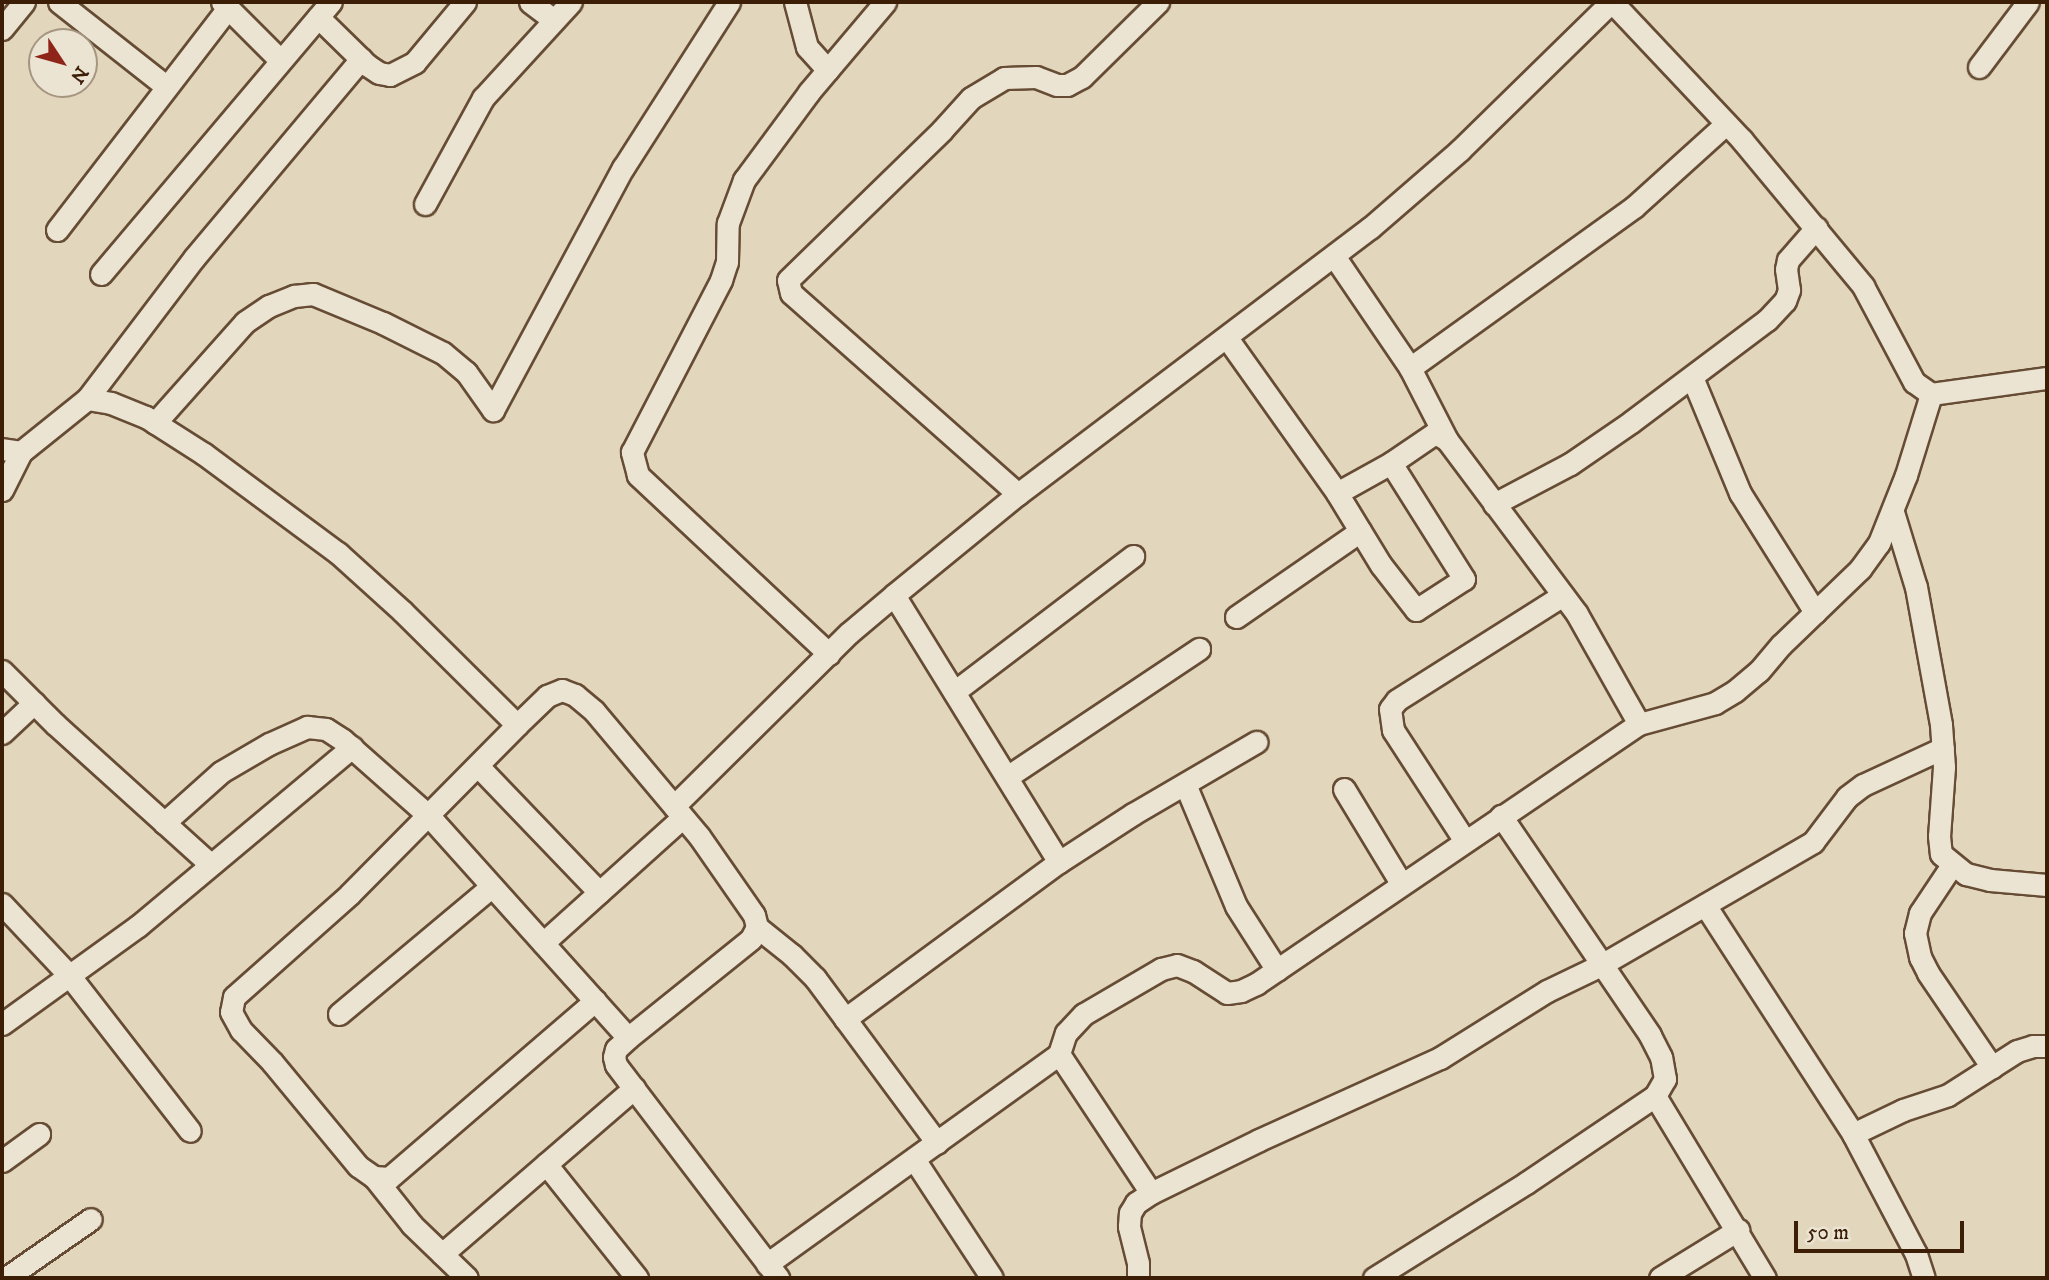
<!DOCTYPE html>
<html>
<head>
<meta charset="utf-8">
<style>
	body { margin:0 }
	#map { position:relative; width:2049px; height:1280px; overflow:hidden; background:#e2d6bc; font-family:"IM FELL DW Pica",serif }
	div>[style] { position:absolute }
	.roads { filter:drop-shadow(2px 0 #664c34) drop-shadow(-2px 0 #664c34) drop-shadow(0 2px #664c34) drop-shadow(0 -2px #664c34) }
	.minor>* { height:21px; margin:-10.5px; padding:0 10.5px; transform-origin:10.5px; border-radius:10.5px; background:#ece4d3 }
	span { translate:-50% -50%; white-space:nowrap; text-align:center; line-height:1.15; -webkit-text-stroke:5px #ece4d3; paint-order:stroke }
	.frame { position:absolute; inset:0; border:4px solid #3c1e07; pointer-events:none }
	.north { position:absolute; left:28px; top:28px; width:70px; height:70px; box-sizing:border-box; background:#ece4d3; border:2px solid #a69581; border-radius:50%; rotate:126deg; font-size:19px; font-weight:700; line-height:28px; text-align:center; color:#3c1e07 }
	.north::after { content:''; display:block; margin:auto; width:24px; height:32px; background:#8f2418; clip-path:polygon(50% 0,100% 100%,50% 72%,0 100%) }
	.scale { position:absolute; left:1794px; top:1221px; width:170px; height:32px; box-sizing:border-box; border:4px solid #3c1e07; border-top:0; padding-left:9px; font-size:21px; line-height:24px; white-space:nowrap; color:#3c1e07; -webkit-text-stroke:5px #ece4d3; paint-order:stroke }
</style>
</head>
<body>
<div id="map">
	<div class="roads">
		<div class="minor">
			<div style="left:59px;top:2px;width:137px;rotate:38.2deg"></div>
			<div style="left:222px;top:2px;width:82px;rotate:45deg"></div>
			<div style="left:530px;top:2px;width:30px;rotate:37deg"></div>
			<div style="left:795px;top:2px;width:47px;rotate:75.1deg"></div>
			<div style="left:807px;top:47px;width:31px;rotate:48deg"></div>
			<div style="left:1612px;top:2px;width:190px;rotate:46.7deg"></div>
			<div style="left:1742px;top:140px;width:190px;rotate:50.3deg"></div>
			<div style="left:1863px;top:286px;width:109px;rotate:62deg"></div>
			<div style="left:1914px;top:382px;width:21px;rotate:35deg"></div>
			<div style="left:1931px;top:394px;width:117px;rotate:-7.9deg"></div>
			<div style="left:318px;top:17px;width:69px;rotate:44.4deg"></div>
			<div style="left:367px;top:65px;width:14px;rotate:34deg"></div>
			<div style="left:379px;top:73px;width:11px;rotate:10deg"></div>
			<div style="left:390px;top:75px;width:28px;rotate:-27deg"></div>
			<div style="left:415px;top:62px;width:78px;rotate:-50.2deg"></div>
			<div style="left:2px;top:29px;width:35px;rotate:-51deg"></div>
			<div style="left:1979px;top:67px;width:81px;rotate:-53deg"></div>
			<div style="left:425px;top:204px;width:121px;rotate:-61.3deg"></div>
			<div style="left:483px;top:98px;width:130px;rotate:-47.5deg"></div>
			<div style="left:57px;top:230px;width:280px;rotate:-52.4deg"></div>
			<div style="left:1334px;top:256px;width:135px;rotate:55.8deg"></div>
			<div style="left:1410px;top:368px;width:81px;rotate:62.8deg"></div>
			<div style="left:101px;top:274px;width:356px;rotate:-49.8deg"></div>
			<div style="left:1227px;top:338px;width:190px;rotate:54.6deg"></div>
			<div style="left:1337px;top:493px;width:62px;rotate:-29.1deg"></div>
			<div style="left:1391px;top:463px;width:53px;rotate:-34.3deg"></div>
			<div style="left:1435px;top:433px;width:14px;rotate:30deg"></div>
			<div style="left:1447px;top:440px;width:217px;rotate:53.2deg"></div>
			<div style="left:1577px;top:614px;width:126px;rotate:60.6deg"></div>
			<div style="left:1410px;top:368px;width:276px;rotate:-35.7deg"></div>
			<div style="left:1634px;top:207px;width:124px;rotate:-42.1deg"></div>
			<div style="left:1692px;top:377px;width:126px;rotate:67.5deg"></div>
			<div style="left:1740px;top:493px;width:141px;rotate:57.8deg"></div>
			<div style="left:87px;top:399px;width:177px;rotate:-52.8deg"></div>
			<div style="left:194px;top:258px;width:260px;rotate:-50deg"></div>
			<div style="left:155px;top:423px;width:135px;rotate:-48.3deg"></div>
			<div style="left:245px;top:322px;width:29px;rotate:-34deg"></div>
			<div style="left:269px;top:306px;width:27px;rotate:-22deg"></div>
			<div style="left:294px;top:296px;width:19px;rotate:-6deg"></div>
			<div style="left:313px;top:294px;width:76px;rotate:22.5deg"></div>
			<div style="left:383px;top:323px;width:67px;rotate:26.6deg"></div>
			<div style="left:443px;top:353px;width:30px;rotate:40deg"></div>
			<div style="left:466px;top:372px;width:47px;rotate:54.6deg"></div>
			<div style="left:493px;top:410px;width:275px;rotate:-61.8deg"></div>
			<div style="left:623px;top:168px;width:197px;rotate:-57.4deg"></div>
			<div style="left:2px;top:449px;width:19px;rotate:9deg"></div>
			<div style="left:21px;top:452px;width:85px;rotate:-38.8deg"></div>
			<div style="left:87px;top:399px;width:24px;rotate:9deg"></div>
			<div style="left:111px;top:403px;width:38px;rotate:22deg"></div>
			<div style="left:146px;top:417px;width:69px;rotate:32.5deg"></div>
			<div style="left:204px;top:454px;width:167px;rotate:36.5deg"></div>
			<div style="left:338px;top:553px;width:86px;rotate:42.2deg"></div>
			<div style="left:402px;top:611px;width:162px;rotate:44.7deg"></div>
			<div style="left:517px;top:725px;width:238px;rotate:134.7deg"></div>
			<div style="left:350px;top:894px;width:155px;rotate:138.4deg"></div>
			<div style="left:234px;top:997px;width:15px;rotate:101deg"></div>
			<div style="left:231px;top:1012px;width:21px;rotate:61deg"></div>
			<div style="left:241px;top:1030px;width:45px;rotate:45.9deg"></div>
			<div style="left:272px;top:1062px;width:135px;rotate:50.4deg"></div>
			<div style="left:358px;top:1166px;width:19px;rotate:35deg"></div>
			<div style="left:374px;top:1177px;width:15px;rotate:4deg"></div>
			<div style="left:389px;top:1178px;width:272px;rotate:-40.7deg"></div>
			<div style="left:2px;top:490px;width:42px;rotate:-63.4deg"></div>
			<div style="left:1337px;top:493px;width:84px;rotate:58.6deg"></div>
			<div style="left:1381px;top:565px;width:57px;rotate:52.1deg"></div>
			<div style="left:1416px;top:610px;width:57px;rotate:-32.9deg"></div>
			<div style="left:1464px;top:579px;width:137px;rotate:-122.2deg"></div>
			<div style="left:1018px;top:494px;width:303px;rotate:-138.5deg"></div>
			<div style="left:791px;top:293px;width:13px;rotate:-103deg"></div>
			<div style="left:788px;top:280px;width:215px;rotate:-44.2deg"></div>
			<div style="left:942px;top:130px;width:43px;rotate:-47.8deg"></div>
			<div style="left:971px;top:98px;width:39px;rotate:-31deg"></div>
			<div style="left:1004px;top:78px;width:32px;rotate:-2deg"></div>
			<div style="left:1036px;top:77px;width:22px;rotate:21deg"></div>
			<div style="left:1057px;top:85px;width:10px"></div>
			<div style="left:1067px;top:85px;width:17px;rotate:-28deg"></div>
			<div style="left:1082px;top:77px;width:107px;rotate:-44.6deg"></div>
			<div style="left:1494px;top:504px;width:86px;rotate:-27.8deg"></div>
			<div style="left:1570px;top:464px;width:74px;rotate:-34.5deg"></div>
			<div style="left:1631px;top:422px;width:170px;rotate:-36.9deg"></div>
			<div style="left:1767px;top:320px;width:26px;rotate:-47deg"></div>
			<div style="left:1785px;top:301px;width:12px;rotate:-70deg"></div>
			<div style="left:1789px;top:290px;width:21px;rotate:-98deg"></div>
			<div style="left:1786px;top:269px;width:9px;rotate:-77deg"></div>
			<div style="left:1788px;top:260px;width:43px;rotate:-48.8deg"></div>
			<div style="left:1893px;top:512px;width:78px;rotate:73deg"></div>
			<div style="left:1916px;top:587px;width:140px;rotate:79.7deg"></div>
			<div style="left:1941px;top:725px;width:42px;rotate:85.9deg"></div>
			<div style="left:1944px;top:767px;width:69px;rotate:94.1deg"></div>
			<div style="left:1939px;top:836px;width:18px;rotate:84deg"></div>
			<div style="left:1941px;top:854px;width:32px;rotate:39deg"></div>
			<div style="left:1966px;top:874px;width:25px;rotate:14deg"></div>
			<div style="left:1990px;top:880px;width:57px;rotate:5deg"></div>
			<div style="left:894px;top:595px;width:314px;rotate:58.3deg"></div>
			<div style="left:1236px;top:617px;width:151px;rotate:-34.7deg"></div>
			<div style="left:829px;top:654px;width:262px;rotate:-136.9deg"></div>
			<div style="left:638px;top:475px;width:24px;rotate:-105deg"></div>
			<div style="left:632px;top:452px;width:194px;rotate:-62.6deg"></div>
			<div style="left:721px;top:280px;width:19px;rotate:-72deg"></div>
			<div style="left:727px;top:262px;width:39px;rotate:-89deg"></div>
			<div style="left:728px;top:223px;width:46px;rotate:-69.6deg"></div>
			<div style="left:744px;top:180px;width:109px;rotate:-53.5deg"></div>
			<div style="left:809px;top:92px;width:118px;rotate:-49.8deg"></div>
			<div style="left:2px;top:671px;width:75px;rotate:45deg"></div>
			<div style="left:55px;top:724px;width:210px;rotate:42.1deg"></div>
			<div style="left:954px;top:692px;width:225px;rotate:-37.2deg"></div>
			<div style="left:517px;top:725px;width:42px;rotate:-44deg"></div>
			<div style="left:547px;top:696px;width:16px;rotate:-22deg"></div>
			<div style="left:562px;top:690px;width:14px;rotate:21deg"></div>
			<div style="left:575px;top:695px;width:25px;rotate:40deg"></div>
			<div style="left:594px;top:711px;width:163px;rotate:50deg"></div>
			<div style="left:699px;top:836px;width:96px;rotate:55.2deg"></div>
			<div style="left:754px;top:915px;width:12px;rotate:76deg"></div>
			<div style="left:757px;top:927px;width:13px;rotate:117deg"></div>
			<div style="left:751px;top:939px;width:158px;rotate:141.2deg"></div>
			<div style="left:628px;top:1038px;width:16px;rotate:137deg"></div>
			<div style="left:616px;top:1049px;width:8px;rotate:104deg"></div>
			<div style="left:614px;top:1057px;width:8px;rotate:76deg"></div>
			<div style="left:616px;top:1065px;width:268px;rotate:52.7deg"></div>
			<div style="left:2px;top:733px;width:44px;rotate:-43.2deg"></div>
			<div style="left:478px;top:766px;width:175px;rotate:46.2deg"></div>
			<div style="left:1007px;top:777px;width:231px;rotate:-33.7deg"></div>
			<div style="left:1185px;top:784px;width:132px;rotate:67.3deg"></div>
			<div style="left:1236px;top:906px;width:76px;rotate:57.4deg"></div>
			<div style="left:1344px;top:789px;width:110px;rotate:58.8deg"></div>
			<div style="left:674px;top:806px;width:246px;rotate:-44.7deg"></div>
			<div style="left:849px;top:633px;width:59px;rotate:-40.2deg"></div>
			<div style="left:894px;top:595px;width:160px;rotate:-39.2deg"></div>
			<div style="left:1018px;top:494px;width:441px;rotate:-37.1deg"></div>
			<div style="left:1370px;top:228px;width:119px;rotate:-40.9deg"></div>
			<div style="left:1460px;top:150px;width:211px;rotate:-44.4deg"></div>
			<div style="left:164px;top:823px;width:76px;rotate:-41.8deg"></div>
			<div style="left:221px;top:772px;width:56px;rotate:-30.3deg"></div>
			<div style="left:269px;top:744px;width:42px;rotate:-24.1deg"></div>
			<div style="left:307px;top:727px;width:19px;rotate:6deg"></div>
			<div style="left:326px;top:729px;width:20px;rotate:33deg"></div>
			<div style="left:343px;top:740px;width:115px;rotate:41.5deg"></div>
			<div style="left:429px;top:816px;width:298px;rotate:48.1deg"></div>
			<div style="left:1465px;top:841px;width:132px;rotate:-123deg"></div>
			<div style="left:1393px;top:730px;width:21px;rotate:-98deg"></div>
			<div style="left:1390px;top:709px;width:11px;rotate:-52deg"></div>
			<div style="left:1397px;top:700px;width:196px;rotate:-32.3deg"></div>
			<div style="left:1952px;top:865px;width:58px;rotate:123.7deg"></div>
			<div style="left:1920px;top:913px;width:21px;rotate:104deg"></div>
			<div style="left:1915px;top:933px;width:25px;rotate:78deg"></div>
			<div style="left:1920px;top:957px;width:18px;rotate:63deg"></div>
			<div style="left:1928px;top:973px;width:114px;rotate:55.8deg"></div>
			<div style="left:2px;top:904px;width:98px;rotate:46.7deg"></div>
			<div style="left:69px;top:975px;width:197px;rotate:52.2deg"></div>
			<div style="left:1705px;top:905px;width:273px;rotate:57.1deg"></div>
			<div style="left:1853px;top:1134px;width:136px;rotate:62.3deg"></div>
			<div style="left:1916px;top:1254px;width:25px;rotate:72deg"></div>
			<div style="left:757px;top:927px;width:45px;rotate:38.7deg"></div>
			<div style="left:792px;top:955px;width:33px;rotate:45deg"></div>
			<div style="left:815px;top:978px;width:205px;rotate:53.5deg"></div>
			<div style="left:543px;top:943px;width:188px;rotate:-42deg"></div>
			<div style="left:339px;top:1014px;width:199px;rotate:-39.9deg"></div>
			<div style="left:845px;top:1019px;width:265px;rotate:-36.3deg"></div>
			<div style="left:1059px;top:862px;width:88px;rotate:-33deg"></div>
			<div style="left:1133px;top:814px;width:143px;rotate:-30.3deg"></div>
			<div style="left:2px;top:1024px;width:168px;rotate:-35.8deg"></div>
			<div style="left:138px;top:926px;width:279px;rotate:-39.9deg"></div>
			<div style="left:1655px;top:1096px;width:213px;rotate:58.9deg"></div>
			<div style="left:1853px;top:1134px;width:55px;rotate:-25.6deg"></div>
			<div style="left:1903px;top:1110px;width:47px;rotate:-18.4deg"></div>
			<div style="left:1948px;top:1095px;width:82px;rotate:-32.5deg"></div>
			<div style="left:2017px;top:1051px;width:17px;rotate:-17deg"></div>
			<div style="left:2033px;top:1046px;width:14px"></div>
			<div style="left:914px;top:1159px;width:142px;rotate:56.8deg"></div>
			<div style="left:2px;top:1161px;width:46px;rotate:-36.1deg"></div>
			<div style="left:546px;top:1164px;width:146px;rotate:51.4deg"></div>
			<div style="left:374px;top:1177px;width:61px;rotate:51.6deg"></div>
			<div style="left:412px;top:1225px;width:76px;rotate:43.9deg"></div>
			<div style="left:1151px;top:1193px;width:167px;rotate:-123.5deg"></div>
			<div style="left:1059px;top:1054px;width:22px;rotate:-72deg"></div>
			<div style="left:1066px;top:1033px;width:26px;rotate:-47deg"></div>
			<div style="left:1084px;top:1014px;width:89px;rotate:-30.3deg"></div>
			<div style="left:1161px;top:969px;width:16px;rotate:-14deg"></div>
			<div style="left:1177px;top:965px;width:17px;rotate:21deg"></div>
			<div style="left:1193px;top:971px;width:40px;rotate:32.9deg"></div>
			<div style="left:1227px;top:993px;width:14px;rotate:-8deg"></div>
			<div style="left:1241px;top:991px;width:17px;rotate:-25deg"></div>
			<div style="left:1256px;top:984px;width:463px;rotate:-34.2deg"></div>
			<div style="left:1639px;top:724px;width:79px;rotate:-15.4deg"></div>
			<div style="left:1715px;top:703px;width:23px;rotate:-31deg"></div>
			<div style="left:1735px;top:691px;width:31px;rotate:-40deg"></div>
			<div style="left:1759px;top:671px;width:34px;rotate:-50deg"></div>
			<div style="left:1781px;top:645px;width:110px;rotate:-43.9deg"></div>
			<div style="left:1860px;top:569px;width:32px;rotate:-54deg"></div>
			<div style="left:1879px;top:543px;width:73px;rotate:-68.3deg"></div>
			<div style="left:1906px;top:475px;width:85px;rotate:-72.8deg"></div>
			<div style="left:442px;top:1254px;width:254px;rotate:-40.8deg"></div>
			<div style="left:767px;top:1264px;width:360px;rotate:-35.7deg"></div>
			<div style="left:6px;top:1278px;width:103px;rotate:-34.8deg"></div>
			<div style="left:1138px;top:1278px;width:15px;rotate:-90deg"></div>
			<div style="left:1138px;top:1263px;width:38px;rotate:-104deg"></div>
			<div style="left:1129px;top:1226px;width:13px;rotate:-86deg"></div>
			<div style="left:1130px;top:1213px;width:12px;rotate:-59deg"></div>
			<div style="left:1136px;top:1203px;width:18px;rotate:-34deg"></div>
			<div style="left:1151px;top:1193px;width:120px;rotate:-26.1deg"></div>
			<div style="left:1259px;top:1140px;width:199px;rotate:-24.4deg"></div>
			<div style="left:1440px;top:1058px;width:126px;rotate:-32.1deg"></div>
			<div style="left:1547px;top:991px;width:60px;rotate:-25.7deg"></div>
			<div style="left:1601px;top:965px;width:245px;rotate:-30.1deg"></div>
			<div style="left:1813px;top:842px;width:56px;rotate:-52.9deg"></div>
			<div style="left:1847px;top:797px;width:20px;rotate:-37deg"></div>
			<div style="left:1863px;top:785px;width:88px;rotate:-24.8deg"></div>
			<div style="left:1374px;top:1278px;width:179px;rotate:-32deg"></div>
			<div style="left:1526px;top:1183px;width:156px;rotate:-34deg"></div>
			<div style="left:1655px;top:1096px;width:20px;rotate:-60deg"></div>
			<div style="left:1665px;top:1079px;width:22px;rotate:-100deg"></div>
			<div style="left:1661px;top:1057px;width:25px;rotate:-117deg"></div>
			<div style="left:1650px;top:1035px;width:265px;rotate:-124.2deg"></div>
			<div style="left:1660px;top:1278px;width:92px;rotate:-31.6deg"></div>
		</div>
	</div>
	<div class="frame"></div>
	<div class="north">N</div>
	<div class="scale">50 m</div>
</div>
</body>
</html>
